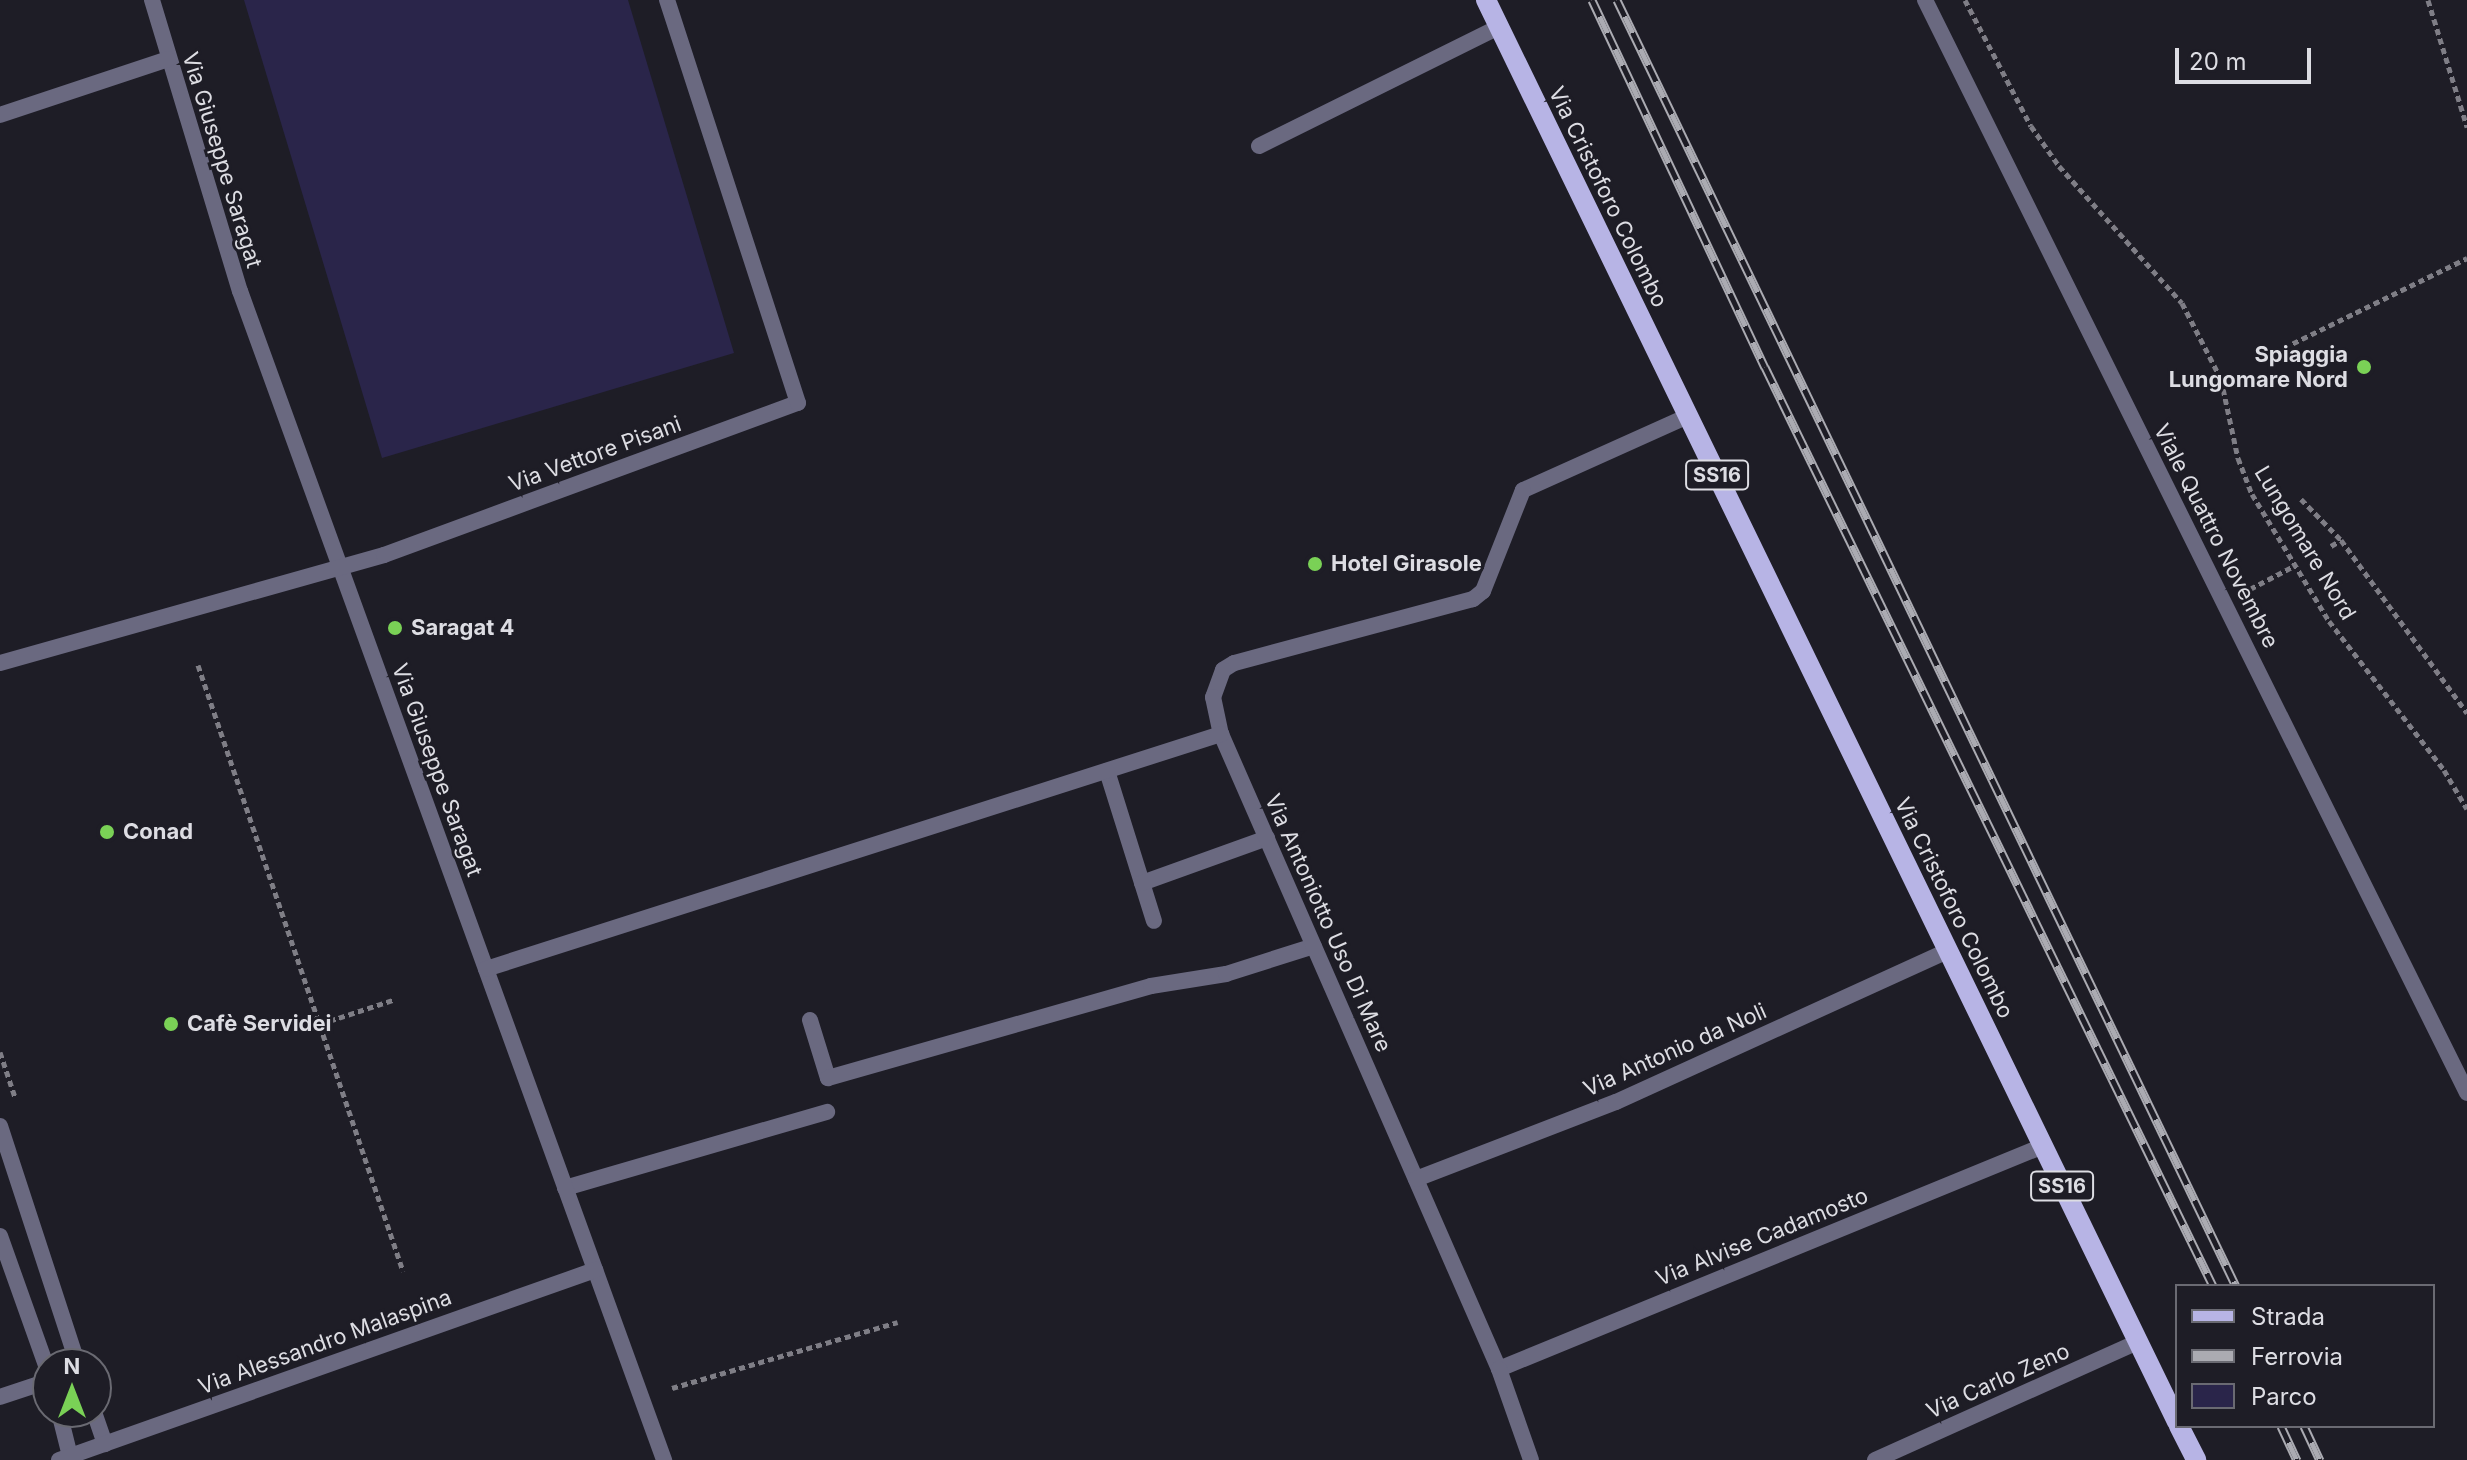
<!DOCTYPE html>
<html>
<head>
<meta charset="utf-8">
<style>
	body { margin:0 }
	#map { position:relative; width:2467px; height:1460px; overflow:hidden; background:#1e1d26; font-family:Inter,sans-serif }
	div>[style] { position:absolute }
	.green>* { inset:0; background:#2a254a }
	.path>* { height:5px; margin-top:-2.5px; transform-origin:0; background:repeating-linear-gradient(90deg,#7f7e86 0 6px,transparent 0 10px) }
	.service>* { height:16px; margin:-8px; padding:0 8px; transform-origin:8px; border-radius:8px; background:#6a6980 }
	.minor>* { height:16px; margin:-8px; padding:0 8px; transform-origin:8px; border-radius:8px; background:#6a6980 }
	.primary>* { height:20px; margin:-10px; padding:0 10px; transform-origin:10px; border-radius:10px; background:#b7b4e5 }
	.rail>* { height:9px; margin-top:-4.5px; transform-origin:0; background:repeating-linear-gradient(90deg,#1e1d26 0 18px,#ababb2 0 36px); box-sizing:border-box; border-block:2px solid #ababb2 }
	.dots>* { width:22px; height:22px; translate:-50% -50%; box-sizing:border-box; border:4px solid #1e1d26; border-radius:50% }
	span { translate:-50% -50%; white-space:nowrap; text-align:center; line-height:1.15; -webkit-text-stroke:6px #1e1d26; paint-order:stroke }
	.shield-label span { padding:2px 6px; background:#1e1d26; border:2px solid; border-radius:6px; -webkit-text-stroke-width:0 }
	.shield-label { font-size:20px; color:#dddde3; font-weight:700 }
	.street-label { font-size:22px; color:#dddde3 }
	.poi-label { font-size:22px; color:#dddde3; font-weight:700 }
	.right { translate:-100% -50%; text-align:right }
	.left { translate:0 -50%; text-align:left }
	.legend { position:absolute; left:2175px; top:1284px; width:260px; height:144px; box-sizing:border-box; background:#1e1d26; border:2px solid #6a6a72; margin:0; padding:10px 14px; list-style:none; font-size:24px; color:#dddde3 }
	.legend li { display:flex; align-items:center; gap:16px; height:40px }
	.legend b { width:40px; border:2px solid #6a6a72 }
	.north { position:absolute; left:32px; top:1348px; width:80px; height:80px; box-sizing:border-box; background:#1e1d26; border:2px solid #6a6a72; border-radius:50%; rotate:0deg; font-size:22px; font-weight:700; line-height:32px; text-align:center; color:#dddde3 }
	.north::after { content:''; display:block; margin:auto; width:28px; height:36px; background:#7ad156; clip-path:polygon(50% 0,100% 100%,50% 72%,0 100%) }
	.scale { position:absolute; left:2175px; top:48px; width:136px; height:36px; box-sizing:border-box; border:4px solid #dddde3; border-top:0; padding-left:10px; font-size:24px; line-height:28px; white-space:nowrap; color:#dddde3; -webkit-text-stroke:6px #1e1d26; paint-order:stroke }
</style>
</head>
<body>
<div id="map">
	<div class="green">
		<div style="clip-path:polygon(244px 0,628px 0,734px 353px,382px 458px)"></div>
	</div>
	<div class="path">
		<div style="left:1965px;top:0;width:142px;rotate:62.4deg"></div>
		<div style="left:2031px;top:126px;width:49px;rotate:55deg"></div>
		<div style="left:2059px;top:166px;width:184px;rotate:48.1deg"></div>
		<div style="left:2182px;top:303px;width:85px;rotate:62.8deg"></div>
		<div style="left:2221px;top:379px;width:81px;rotate:77.9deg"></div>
		<div style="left:2238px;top:458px;width:39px;rotate:69deg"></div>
		<div style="left:2252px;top:494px;width:149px;rotate:58.8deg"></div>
		<div style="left:2329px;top:621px;width:188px;rotate:52.3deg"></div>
		<div style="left:2444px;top:770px;width:45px;rotate:59.5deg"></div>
		<div style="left:2428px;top:0;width:133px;rotate:72.9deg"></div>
		<div style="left:2257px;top:361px;width:234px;rotate:-26.1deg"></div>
		<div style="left:2301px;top:499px;width:57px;rotate:45.7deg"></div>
		<div style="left:2341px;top:540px;width:214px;rotate:53.9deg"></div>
		<div style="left:2331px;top:546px;width:12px;rotate:-31deg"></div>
		<div style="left:2250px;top:589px;width:52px;rotate:-27.6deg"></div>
		<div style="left:198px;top:665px;width:640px;rotate:71.31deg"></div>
		<div style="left:320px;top:1024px;width:77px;rotate:-18.2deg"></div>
		<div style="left:0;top:1052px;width:47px;rotate:71.6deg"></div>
		<div style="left:672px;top:1388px;width:235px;rotate:-16.3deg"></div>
	</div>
	<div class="service">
		<div style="left:1259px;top:146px;width:268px;rotate:-26.4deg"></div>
		<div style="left:1107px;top:771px;width:157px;rotate:72.6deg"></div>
		<div style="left:1142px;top:883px;width:133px;rotate:-19.8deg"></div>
		<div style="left:810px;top:1020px;width:61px;rotate:72.8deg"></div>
		<div style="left:828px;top:1078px;width:336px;rotate:-15.9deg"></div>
		<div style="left:1151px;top:986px;width:76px;rotate:-9.1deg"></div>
		<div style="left:1226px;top:974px;width:92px;rotate:-17.7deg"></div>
		<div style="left:0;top:1126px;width:250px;rotate:71.9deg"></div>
		<div style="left:565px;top:1188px;width:273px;rotate:-16.2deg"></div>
		<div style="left:0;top:1397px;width:51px;rotate:-18.4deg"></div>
		<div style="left:94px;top:1412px;width:34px;rotate:71deg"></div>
		<div style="left:1875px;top:1460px;width:288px;rotate:-24.2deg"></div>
	</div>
	<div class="minor">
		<div style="left:152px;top:0;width:304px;rotate:73.2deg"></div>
		<div style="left:240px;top:291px;width:1244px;rotate:70.06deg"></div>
		<div style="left:1925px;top:0;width:1220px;rotate:63.62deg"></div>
		<div style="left:0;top:115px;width:177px;rotate:-18.4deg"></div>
		<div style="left:1688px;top:416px;width:181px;rotate:155.8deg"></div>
		<div style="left:1523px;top:490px;width:109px;rotate:111.6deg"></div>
		<div style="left:1483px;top:591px;width:13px;rotate:141deg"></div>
		<div style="left:1473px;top:599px;width:247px;rotate:165deg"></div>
		<div style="left:1234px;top:663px;width:13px;rotate:148deg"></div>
		<div style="left:1223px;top:670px;width:29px;rotate:110deg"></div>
		<div style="left:1213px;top:697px;width:38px;rotate:78deg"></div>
		<div style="left:1221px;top:734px;width:693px;rotate:66.36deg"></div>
		<div style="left:1499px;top:1369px;width:588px;rotate:-22.29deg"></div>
		<div style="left:0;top:663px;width:399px;rotate:-15.7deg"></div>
		<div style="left:384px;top:555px;width:441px;rotate:-20.2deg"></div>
		<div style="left:798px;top:403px;width:424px;rotate:-108deg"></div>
		<div style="left:486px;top:969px;width:772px;rotate:-17.73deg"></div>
		<div style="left:1416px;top:1179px;width:214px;rotate:-21.1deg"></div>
		<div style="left:1616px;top:1102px;width:365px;rotate:-24.5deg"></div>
		<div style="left:0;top:1236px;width:143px;rotate:70.4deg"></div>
		<div style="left:1499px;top:1369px;width:96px;rotate:70.6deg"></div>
		<div style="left:59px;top:1412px;width:45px;rotate:76deg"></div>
		<div style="left:59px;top:1460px;width:569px;rotate:-19.52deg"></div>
	</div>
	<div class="primary">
		<div style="left:1486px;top:0;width:1581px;rotate:64.08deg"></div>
		<div style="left:2179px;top:1426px;width:38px;rotate:63deg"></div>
	</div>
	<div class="rail">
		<div style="left:1592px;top:0;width:406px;rotate:64.8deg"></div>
		<div style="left:1765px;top:367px;width:1022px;rotate:64.01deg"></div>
		<div style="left:1617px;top:0;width:1427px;rotate:64.3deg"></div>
		<div style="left:2281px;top:1426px;width:38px;rotate:65deg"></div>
		<div style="left:2304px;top:1426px;width:38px;rotate:65deg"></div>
	</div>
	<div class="dots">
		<div style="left:2364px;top:367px;background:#7ad156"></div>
		<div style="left:1315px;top:564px;background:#7ad156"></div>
		<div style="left:395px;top:628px;background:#7ad156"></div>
		<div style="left:107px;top:832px;background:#7ad156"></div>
		<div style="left:171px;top:1024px;background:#7ad156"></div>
	</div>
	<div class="shield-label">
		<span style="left:1717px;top:475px">SS16</span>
		<span style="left:2062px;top:1186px">SS16</span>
	</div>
	<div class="street-label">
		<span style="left:222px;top:160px;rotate:73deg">Via Giuseppe Saragat</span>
		<span style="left:1608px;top:197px;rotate:64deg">Via Cristoforo Colombo</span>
		<span style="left:595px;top:454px;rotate:-20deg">Via Vettore Pisani</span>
		<span style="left:2216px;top:536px;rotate:63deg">Viale Quattro Novembre</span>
		<span style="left:2305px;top:543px;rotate:59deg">Lungomare Nord</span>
		<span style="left:437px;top:770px;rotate:70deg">Via Giuseppe Saragat</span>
		<span style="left:1954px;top:908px;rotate:64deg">Via Cristoforo Colombo</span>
		<span style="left:1328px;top:923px;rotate:66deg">Via Antoniotto Uso Di Mare</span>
		<span style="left:1675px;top:1050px;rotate:-24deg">Via Antonio da Noli</span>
		<span style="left:1762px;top:1237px;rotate:-22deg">Via Alvise Cadamosto</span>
		<span style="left:325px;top:1342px;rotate:-20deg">Via Alessandro Malaspina</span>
		<span style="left:1998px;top:1381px;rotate:-24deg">Via Carlo Zeno</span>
	</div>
	<div class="poi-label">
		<span class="right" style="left:2348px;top:367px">Spiaggia<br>Lungomare Nord</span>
		<span class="left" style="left:1331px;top:564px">Hotel Girasole</span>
		<span class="left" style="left:411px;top:628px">Saragat 4</span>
		<span class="left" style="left:123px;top:832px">Conad</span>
		<span class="left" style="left:187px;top:1024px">Cafè Servidei</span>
	</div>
	<ul class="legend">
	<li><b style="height:10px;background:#b7b4e5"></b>Strada</li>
	<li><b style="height:10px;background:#ababb2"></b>Ferrovia</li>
	<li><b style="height:22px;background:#2a254a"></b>Parco</li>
	</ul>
	<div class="north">N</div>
	<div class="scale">20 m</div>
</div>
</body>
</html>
